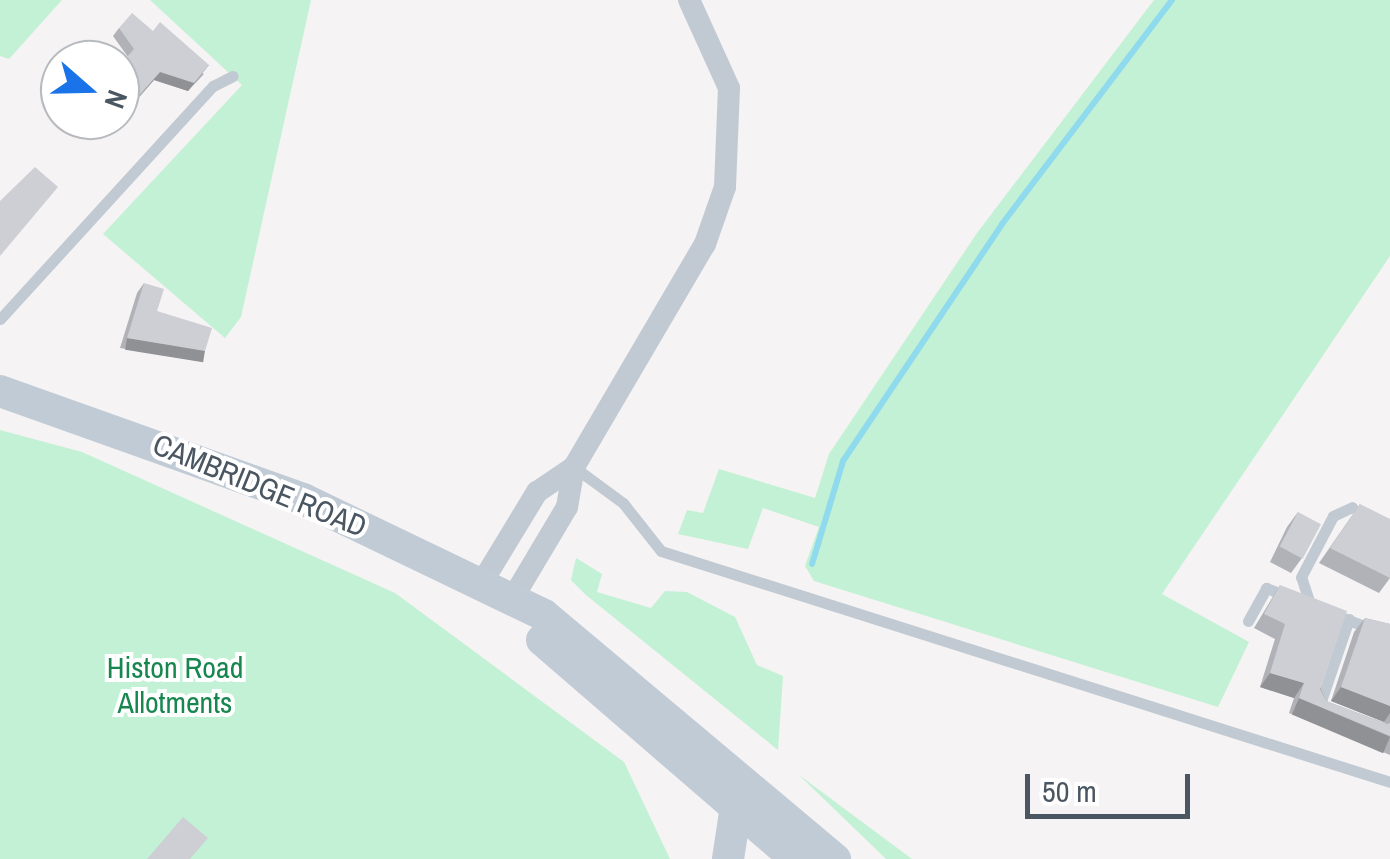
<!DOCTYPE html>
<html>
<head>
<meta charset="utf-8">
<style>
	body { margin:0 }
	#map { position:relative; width:1390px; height:859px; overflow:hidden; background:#f5f3f3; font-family:"Archivo Narrow",sans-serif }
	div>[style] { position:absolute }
	.green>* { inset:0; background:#c3f1d5 }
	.stream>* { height:6px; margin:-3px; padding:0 3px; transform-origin:3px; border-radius:3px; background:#90daee }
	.lane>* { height:11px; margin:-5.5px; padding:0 5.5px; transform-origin:5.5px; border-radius:5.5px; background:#c1cad2 }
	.street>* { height:22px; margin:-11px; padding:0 11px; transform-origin:11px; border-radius:11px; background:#c1cad2 }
	.secondary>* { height:32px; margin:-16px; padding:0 16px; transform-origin:16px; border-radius:16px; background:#c1cbd6 }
	.wall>* { inset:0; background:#b0b2b7 }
	.shaded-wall>* { inset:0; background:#909195; transform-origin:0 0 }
	.building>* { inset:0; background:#cdcfd5; transform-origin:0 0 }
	span { translate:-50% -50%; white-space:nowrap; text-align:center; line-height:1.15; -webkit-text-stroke:8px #fff; paint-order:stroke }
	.street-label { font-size:30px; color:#4a5661 }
	.park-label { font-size:30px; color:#17864f }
	.north { position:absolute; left:40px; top:40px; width:100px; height:100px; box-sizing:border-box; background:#fff; border:2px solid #b7bbc0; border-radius:50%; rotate:110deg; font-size:28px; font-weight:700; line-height:40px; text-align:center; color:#4a5661 }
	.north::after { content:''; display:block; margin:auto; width:35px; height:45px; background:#1a73e8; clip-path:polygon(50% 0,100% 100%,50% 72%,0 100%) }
	.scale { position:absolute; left:1025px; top:774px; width:165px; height:45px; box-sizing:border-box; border:5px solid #4a5661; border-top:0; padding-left:12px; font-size:30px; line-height:35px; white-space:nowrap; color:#4a5661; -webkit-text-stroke:8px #fff; paint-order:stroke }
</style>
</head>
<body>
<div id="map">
	<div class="green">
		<div style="clip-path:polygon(0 0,62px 0,9px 59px,0 56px)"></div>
		<div style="clip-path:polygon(150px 0,311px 0,241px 317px,225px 338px,103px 234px,242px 85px)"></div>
		<div style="clip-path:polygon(1154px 0,1390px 0,1390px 256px,1162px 594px,1249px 642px,1218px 707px,814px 581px,805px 566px,819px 527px,763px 508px,748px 549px,678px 534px,687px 510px,703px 513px,719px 469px,815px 498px,829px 454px,977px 233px)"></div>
		<div style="clip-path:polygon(0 430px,82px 452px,395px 593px,624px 762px,670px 859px,0 859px)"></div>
		<div style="clip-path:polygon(576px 558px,602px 574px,597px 592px,651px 608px,665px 591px,687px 592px,735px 617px,757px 665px,783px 676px,778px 750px,586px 595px,571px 580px)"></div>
		<div style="clip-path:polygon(799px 775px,912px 859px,886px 859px)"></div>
	</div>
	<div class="stream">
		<div style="left:812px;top:564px;width:108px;rotate:-73.2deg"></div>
		<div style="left:843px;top:461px;width:285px;rotate:-56.1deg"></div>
		<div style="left:1002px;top:224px;width:281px;rotate:-52.8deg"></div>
	</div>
	<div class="lane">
		<div style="left:0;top:319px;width:316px;rotate:-47.6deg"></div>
		<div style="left:213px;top:86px;width:22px;rotate:-27deg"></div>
		<div style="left:574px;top:467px;width:61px;rotate:36.3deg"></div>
		<div style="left:623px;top:503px;width:61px;rotate:51.6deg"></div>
		<div style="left:661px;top:551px;width:765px;rotate:17.58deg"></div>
		<div style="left:1310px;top:604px;width:28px;rotate:-108deg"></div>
		<div style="left:1301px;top:577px;width:69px;rotate:-62.3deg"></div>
		<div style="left:1333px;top:516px;width:21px;rotate:-25deg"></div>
		<div style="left:1333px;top:614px;width:61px;rotate:21.1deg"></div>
		<div style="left:1248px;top:621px;width:38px;rotate:-61deg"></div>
		<div style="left:1266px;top:588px;width:23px;rotate:20deg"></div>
		<div style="left:1319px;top:707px;width:93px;rotate:-71.2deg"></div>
	</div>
	<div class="street">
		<div style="left:481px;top:584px;width:108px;rotate:-58.7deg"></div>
		<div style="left:537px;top:492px;width:45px;rotate:-34deg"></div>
		<div style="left:511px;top:601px;width:109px;rotate:-59.2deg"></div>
		<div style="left:567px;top:507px;width:41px;rotate:-80.1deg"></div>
		<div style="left:574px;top:467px;width:259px;rotate:-59.6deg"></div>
		<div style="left:705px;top:244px;width:60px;rotate:-70.7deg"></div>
		<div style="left:725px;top:187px;width:99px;rotate:-87.7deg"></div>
		<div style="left:729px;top:88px;width:97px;rotate:-114.4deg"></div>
	</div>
	<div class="secondary">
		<div style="left:0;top:391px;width:322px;rotate:19.6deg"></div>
		<div style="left:303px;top:499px;width:267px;rotate:25.7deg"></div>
		<div style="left:544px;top:615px;width:380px;rotate:40deg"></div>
		<div style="left:542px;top:640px;width:335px;rotate:40.8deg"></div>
		<div style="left:728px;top:859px;width:54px;rotate:-81.4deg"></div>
	</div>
	<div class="wall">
		<div style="clip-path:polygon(119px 28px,204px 74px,188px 91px,154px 80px,120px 119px,120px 65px,128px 57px,113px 36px)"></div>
		<div style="clip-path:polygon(144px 283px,157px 311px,205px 351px,198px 361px,120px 348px,137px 293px)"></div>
		<div style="clip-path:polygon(1360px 504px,1390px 578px,1379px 593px,1319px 563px)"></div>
		<div style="clip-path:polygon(1298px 512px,1302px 558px,1291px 573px,1270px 562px,1287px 527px)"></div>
		<div style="clip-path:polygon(1280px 585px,1326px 701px,1385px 723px,1384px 722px,1331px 701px,1354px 632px,1365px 618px,1390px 624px,1390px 755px,1289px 713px,1294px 698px,1260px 687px,1275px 639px,1254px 628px)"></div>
	</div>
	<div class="shaded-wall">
		<div style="clip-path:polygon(209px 65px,188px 91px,154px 80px,120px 119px,160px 72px)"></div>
		<div style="left:127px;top:338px;width:79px;height:12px;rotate:9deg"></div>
		<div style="clip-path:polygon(1270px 673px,1304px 683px,1294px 698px,1260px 687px)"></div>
		<div style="clip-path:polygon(1341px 687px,1390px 706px,1390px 713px,1384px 722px,1331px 701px)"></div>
		<div style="left:1299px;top:698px;width:99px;height:18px;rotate:23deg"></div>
	</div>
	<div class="building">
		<div style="clip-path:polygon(132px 13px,153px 31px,160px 22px,209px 65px,194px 83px,160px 72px,122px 114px,120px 112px,120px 65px,134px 49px,119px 28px)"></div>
		<div style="clip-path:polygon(35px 167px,58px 187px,0 256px,0 201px)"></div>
		<div style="clip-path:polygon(144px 283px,164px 289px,157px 311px,212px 328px,205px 351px,127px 338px)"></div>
		<div style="clip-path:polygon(1360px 504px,1390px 519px,1390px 578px,1330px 548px)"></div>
		<div style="left:1298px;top:512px;width:26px;height:39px;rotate:28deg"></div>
		<div style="clip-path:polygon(1280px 585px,1347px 611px,1320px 689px,1326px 701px,1387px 724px,1390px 723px,1390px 736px,1299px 698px,1304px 683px,1270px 673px,1285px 624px,1264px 614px)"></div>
		<div style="clip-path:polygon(1365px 618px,1390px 624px,1390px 706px,1341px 687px)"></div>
		<div style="clip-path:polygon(183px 817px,208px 838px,190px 859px,147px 859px)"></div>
	</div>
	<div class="street-label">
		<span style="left:260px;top:485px;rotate:22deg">CAMBRIDGE ROAD</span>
	</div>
	<div class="park-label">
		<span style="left:175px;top:684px">Histon Road<br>Allotments</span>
	</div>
	<div class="north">N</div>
	<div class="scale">50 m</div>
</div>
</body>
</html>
